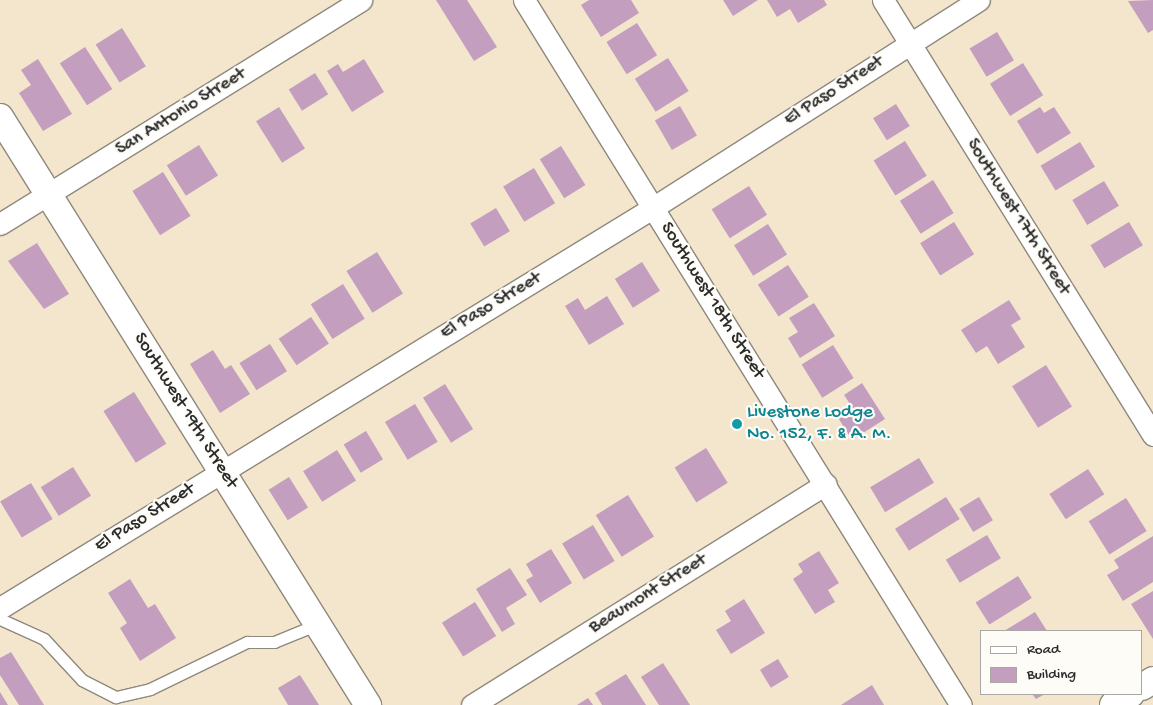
<!DOCTYPE html>
<html>
<head>
<meta charset="utf-8">
<style>
	body { margin:0 }
	#map { position:relative; width:1153px; height:705px; overflow:hidden; background:#f3e6cd; font-family:"Gochi Hand",sans-serif }
	div>[style] { position:absolute }
	.building>* { inset:0; background:#c39ebf; transform-origin:0 0 }
	.roads { filter:drop-shadow(1px 0 #8f887c) drop-shadow(-1px 0 #8f887c) drop-shadow(0 1px #8f887c) drop-shadow(0 -1px #8f887c) }
	.service>* { height:11px; margin:-5.5px; padding:0 5.5px; transform-origin:5.5px; border-radius:5.5px; background:#fff }
	.minor>* { height:21px; margin:-10.5px; padding:0 10.5px; transform-origin:10.5px; border-radius:10.5px; background:#fff }
	.tertiary>* { height:26px; margin:-13px; padding:0 13px; transform-origin:13px; border-radius:13px; background:#fff }
	.dots>* { width:14px; height:14px; translate:-50% -50%; box-sizing:border-box; border:2px solid #fdfcf7; border-radius:50% }
	span { translate:-50% -50%; white-space:nowrap; text-align:center; line-height:1.15; -webkit-text-stroke:4.5px #fdfcf7; paint-order:stroke }
	.street-label { font-size:19px; color:#2b2b2b }
	.culture-label { font-size:19px; color:#0d838f }
	.left { translate:0 -50%; text-align:left }
	.legend { position:absolute; left:980px; top:630px; width:162px; height:65px; box-sizing:border-box; background:#fdfcf7; border:1px solid #a9a8a5; margin:0; padding:6px 9px; list-style:none; font-size:15px; color:#2b2b2b }
	.legend li { display:flex; align-items:center; gap:10px; height:25px }
	.legend b { width:25px; border:1px solid #a9a8a5 }
</style>
</head>
<body>
<div id="map">
	<div class="building">
		<div style="clip-path:polygon(436px 0,467px 0,497px 47px,474px 61px)"></div>
		<div style="clip-path:polygon(589px 0,631px 0,639px 13px,601px 37px,581px 5px)"></div>
		<div style="clip-path:polygon(723px 0,758px 0,733px 16px)"></div>
		<div style="clip-path:polygon(767px 0,824px 0,827px 5px,798px 23px,790px 9px,777px 17px)"></div>
		<div style="clip-path:polygon(1153px 0,1153px 30px,1148px 33px,1128px 1px)"></div>
		<div style="left:637px;top:23px;width:38px;height:36px;rotate:58deg"></div>
		<div style="left:122px;top:28px;width:45px;height:31px;rotate:58deg"></div>
		<div style="left:997px;top:32px;width:33px;height:32px;rotate:59deg"></div>
		<div style="left:85px;top:47px;width:50px;height:30px;rotate:57deg"></div>
		<div style="left:668px;top:58px;width:39px;height:39px;rotate:58deg"></div>
		<div style="clip-path:polygon(38px 59px,72px 114px,43px 131px,19px 93px,31px 85px,21px 70px)"></div>
		<div style="clip-path:polygon(364px 59px,384px 92px,352px 112px,327px 71px,338px 64px,343px 72px)"></div>
		<div style="left:1023px;top:63px;width:38px;height:39px;rotate:58deg"></div>
		<div style="left:315px;top:73px;width:25px;height:31px;rotate:58deg"></div>
		<div style="left:896px;top:104px;width:26px;height:27px;rotate:58deg"></div>
		<div style="left:680px;top:106px;width:34px;height:29px;rotate:60deg"></div>
		<div style="left:279px;top:107px;width:49px;height:27px;rotate:58deg"></div>
		<div style="clip-path:polygon(1040px 107px,1044px 113px,1054px 107px,1071px 133px,1037px 154px,1017px 121px)"></div>
		<div style="left:905px;top:141px;width:41px;height:37px;rotate:58deg"></div>
		<div style="left:1080px;top:142px;width:29px;height:46px;rotate:59deg"></div>
		<div style="left:199px;top:145px;width:36px;height:38px;rotate:58deg"></div>
		<div style="left:561px;top:146px;width:46px;height:25px;rotate:58deg"></div>
		<div style="left:534px;top:168px;width:41px;height:36px;rotate:59deg"></div>
		<div style="left:163px;top:172px;width:52px;height:36px;rotate:58deg"></div>
		<div style="left:933px;top:180px;width:39px;height:39px;rotate:58deg"></div>
		<div style="left:1104px;top:181px;width:29px;height:37px;rotate:59deg"></div>
		<div style="left:749px;top:186px;width:34px;height:44px;rotate:58deg"></div>
		<div style="left:496px;top:208px;width:27px;height:30px;rotate:59deg"></div>
		<div style="left:954px;top:222px;width:38px;height:40px;rotate:58deg"></div>
		<div style="left:1129px;top:222px;width:27px;height:45px;rotate:59deg"></div>
		<div style="left:768px;top:224px;width:36px;height:40px;rotate:58deg"></div>
		<div style="clip-path:polygon(37px 243px,69px 294px,44px 309px,8px 261px)"></div>
		<div style="left:377px;top:252px;width:49px;height:36px;rotate:58deg"></div>
		<div style="left:642px;top:262px;width:34px;height:32px;rotate:58deg"></div>
		<div style="left:788px;top:265px;width:38px;height:36px;rotate:57deg"></div>
		<div style="left:343px;top:284px;width:41px;height:38px;rotate:58deg"></div>
		<div style="clip-path:polygon(607px 296px,624px 324px,589px 345px,565px 306px,578px 298px,585px 310px)"></div>
		<div style="clip-path:polygon(1009px 300px,1021px 319px,1011px 325px,1025px 347px,998px 364px,987px 346px,976px 353px,961px 330px)"></div>
		<div style="clip-path:polygon(814px 303px,835px 336px,800px 358px,788px 338px,798px 332px,789px 318px)"></div>
		<div style="left:311px;top:317px;width:32px;height:39px;rotate:56deg"></div>
		<div style="left:270px;top:344px;width:32px;height:36px;rotate:58deg"></div>
		<div style="left:833px;top:345px;width:39px;height:37px;rotate:58deg"></div>
		<div style="clip-path:polygon(213px 350px,225px 369px,231px 365px,250px 394px,220px 413px,190px 364px)"></div>
		<div style="left:1046px;top:365px;width:49px;height:40px;rotate:58deg"></div>
		<div style="clip-path:polygon(862px 383px,885px 419px,852px 440px,837px 416px,852px 407px,844px 395px)"></div>
		<div style="left:445px;top:384px;width:53px;height:26px;rotate:58deg"></div>
		<div style="left:134px;top:392px;width:61px;height:36px;rotate:58deg"></div>
		<div style="left:415px;top:404px;width:44px;height:35px;rotate:59deg"></div>
		<div style="left:366px;top:431px;width:33px;height:26px;rotate:59deg"></div>
		<div style="left:706px;top:448px;width:41px;height:37px;rotate:58deg"></div>
		<div style="left:337px;top:450px;width:36px;height:40px;rotate:58deg"></div>
		<div style="left:919px;top:458px;width:29px;height:57px;rotate:59deg"></div>
		<div style="left:73px;top:467px;width:34px;height:38px;rotate:58deg"></div>
		<div style="left:1088px;top:469px;width:30px;height:46px;rotate:57deg"></div>
		<div style="left:289px;top:477px;width:36px;height:24px;rotate:58deg"></div>
		<div style="left:31px;top:483px;width:42px;height:36px;rotate:59deg"></div>
		<div style="left:628px;top:495px;width:49px;height:38px;rotate:58deg"></div>
		<div style="left:946px;top:497px;width:26px;height:60px;rotate:58deg"></div>
		<div style="left:979px;top:497px;width:27px;height:23px;rotate:59deg"></div>
		<div style="left:1126px;top:498px;width:39px;height:44px;rotate:58deg"></div>
		<div style="left:593px;top:525px;width:42px;height:36px;rotate:59deg"></div>
		<div style="left:987px;top:535px;width:27px;height:48px;rotate:59deg"></div>
		<div style="clip-path:polygon(1153px 536px,1153px 582px,1123px 601px,1107px 575px,1119px 568px,1114px 560px)"></div>
		<div style="clip-path:polygon(551px 549px,572px 583px,540px 603px,526px 580px,533px 576px,526px 564px)"></div>
		<div style="clip-path:polygon(819px 551px,839px 583px,828px 590px,835px 602px,815px 614px,793px 579px,803px 572px,798px 564px)"></div>
		<div style="clip-path:polygon(510px 568px,527px 595px,506px 608px,515px 624px,502px 632px,476px 589px)"></div>
		<div style="left:1018px;top:576px;width:26px;height:50px;rotate:58deg"></div>
		<div style="clip-path:polygon(130px 579px,148px 608px,155px 604px,176px 638px,140px 661px,120px 628px,127px 623px,108px 593px)"></div>
		<div style="clip-path:polygon(1153px 591px,1153px 639px,1131px 604px)"></div>
		<div style="clip-path:polygon(744px 599px,765px 633px,731px 654px,716px 630px,731px 621px,725px 611px)"></div>
		<div style="left:475px;top:602px;width:40px;height:39px;rotate:58deg"></div>
		<div style="clip-path:polygon(1035px 612px,1047px 631px,1004px 631px)"></div>
		<div style="clip-path:polygon(11px 652px,44px 705px,19px 705px,0 675px,0 658px)"></div>
		<div style="left:778px;top:659px;width:21px;height:21px;rotate:59deg"></div>
		<div style="clip-path:polygon(663px 663px,690px 705px,659px 705px,641px 677px)"></div>
		<div style="clip-path:polygon(626px 674px,646px 705px,602px 705px,595px 693px)"></div>
		<div style="clip-path:polygon(300px 675px,319px 705px,288px 705px,278px 688px)"></div>
		<div style="clip-path:polygon(872px 685px,884px 705px,841px 705px)"></div>
		<div style="clip-path:polygon(0 692px,8px 705px,0 705px)"></div>
		<div style="clip-path:polygon(1032px 694px,1045px 694px,1036px 699px)"></div>
		<div style="clip-path:polygon(588px 698px,593px 705px,577px 705px)"></div>
	</div>
	<div class="roads">
		<div class="service">
			<div style="left:0;top:619px;width:48px;rotate:24.4deg"></div>
			<div style="left:44px;top:639px;width:56px;rotate:47.2deg"></div>
			<div style="left:82px;top:680px;width:38px;rotate:27deg"></div>
			<div style="left:116px;top:697px;width:35px;rotate:-13deg"></div>
			<div style="left:150px;top:689px;width:108px;rotate:-25.9deg"></div>
			<div style="left:247px;top:642px;width:27px"></div>
			<div style="left:274px;top:642px;width:48px;rotate:-22.2deg"></div>
		</div>
		<div class="minor">
			<div style="left:524px;top:0;width:829px;rotate:58.21deg"></div>
			<div style="left:883px;top:0;width:512px;rotate:58.17deg"></div>
			<div style="left:0;top:224px;width:425px;rotate:-31.8deg"></div>
			<div style="left:0;top:608px;width:767px;rotate:-31.51deg"></div>
			<div style="left:654px;top:207px;width:385px;rotate:-32.5deg"></div>
			<div style="left:472px;top:705px;width:417px;rotate:-32deg"></div>
		</div>
		<div class="tertiary">
			<div style="left:0;top:117px;width:694px;rotate:57.96deg"></div>
			<div style="left:1142px;top:687px;width:13px;rotate:-32deg"></div>
			<div style="left:1113px;top:705px;width:21px;rotate:-31deg"></div>
		</div>
	</div>
	<div class="dots">
		<div style="left:737px;top:424px;background:#0f9aa8"></div>
	</div>
	<div class="street-label">
		<span style="left:834px;top:91px;rotate:-33deg">El Paso Street</span>
		<span style="left:181px;top:112px;rotate:-32deg">San Antonio Street</span>
		<span style="left:1018px;top:217px;rotate:58deg">Southwest 17th Street</span>
		<span style="left:712px;top:301px;rotate:58deg">Southwest 18th Street</span>
		<span style="left:491px;top:306px;rotate:-31deg">El Paso Street</span>
		<span style="left:185px;top:411px;rotate:58deg">Southwest 19th Street</span>
		<span style="left:145px;top:518px;rotate:-32deg">El Paso Street</span>
		<span style="left:648px;top:594px;rotate:-32deg">Beaumont Street</span>
	</div>
	<div class="culture-label">
		<span class="left" style="left:747px;top:424px">Livestone Lodge<br>No. 152, F. &amp; A. M.</span>
	</div>
	<ul class="legend">
	<li><b style="height:6px;background:#fff"></b>Road</li>
	<li><b style="height:14px;background:#c39ebf"></b>Building</li>
	</ul>
</div>
</body>
</html>
